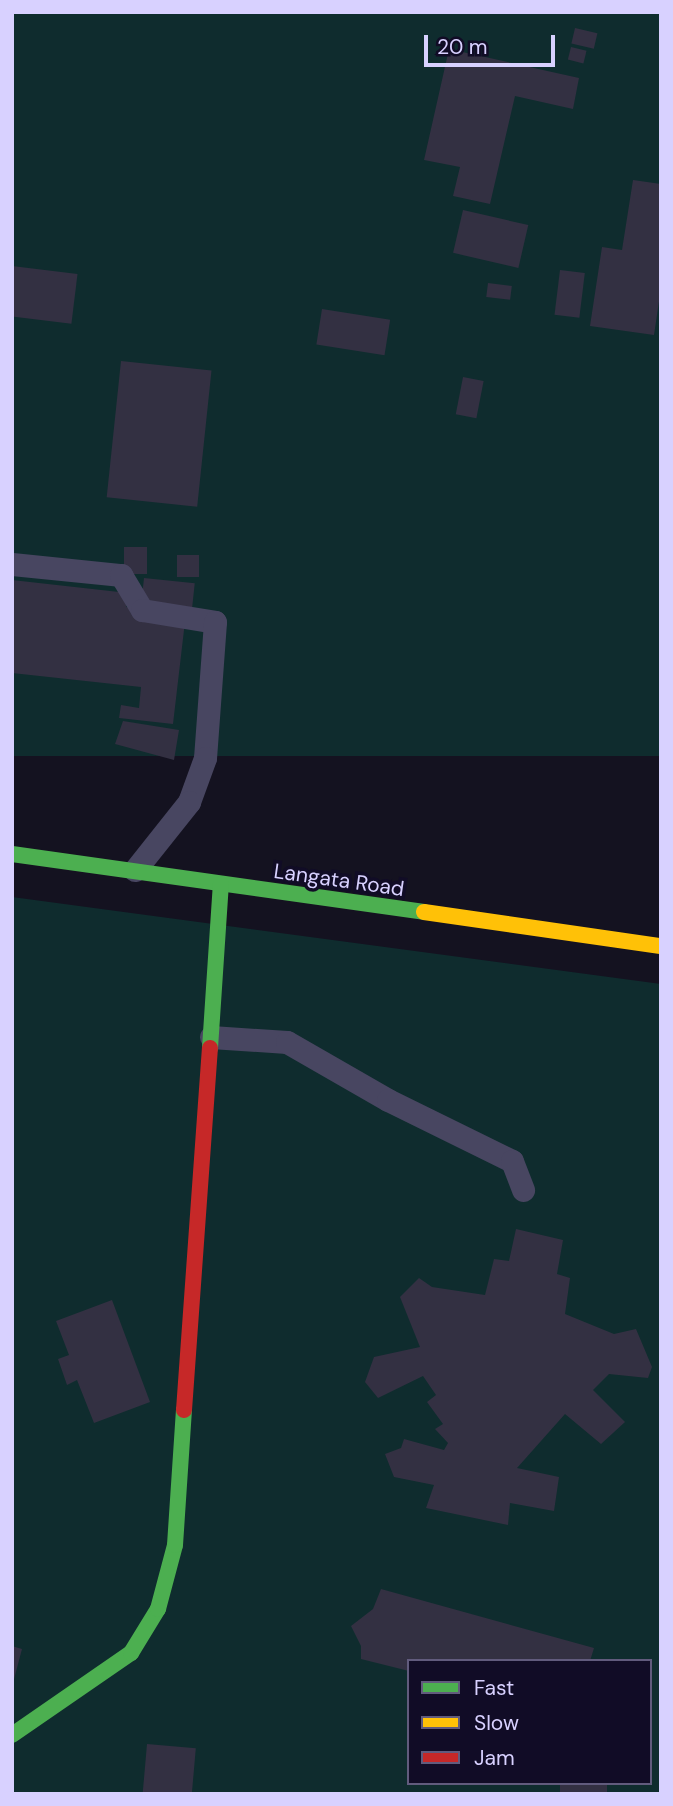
<!DOCTYPE html>
<html>
<head>
<meta charset="utf-8">
<style>
	body { margin:0 }
	#map { position:relative; width:673px; height:1806px; overflow:hidden; background:#141220; font-family:"DM Sans",sans-serif }
	div>[style] { position:absolute }
	.green>* { inset:0; background:#0f2c2e; transform-origin:0 0 }
	.building>* { inset:0; background:#333042; transform-origin:0 0 }
	.lane>* { height:23px; margin:-11.5px; padding:0 11.5px; transform-origin:11.5px; border-radius:11.5px; background:#484661 }
	.fast>* { height:16px; margin:-8px; padding:0 8px; transform-origin:8px; border-radius:8px; background:#4caf50 }
	.slow>* { height:16px; margin:-8px; padding:0 8px; transform-origin:8px; border-radius:8px; background:#ffc107 }
	.jam>* { height:16px; margin:-8px; padding:0 8px; transform-origin:8px; border-radius:8px; background:#c62828 }
	span { translate:-50% -50%; white-space:nowrap; text-align:center; line-height:1.15; -webkit-text-stroke:7px #110c26; paint-order:stroke }
	.street-label { font-size:21px; color:#d8d1ff }
	.frame { position:absolute; inset:0; border:14px solid #d8d1ff; pointer-events:none }
	.legend { position:absolute; left:407px; top:1659px; width:245px; height:126px; box-sizing:border-box; background:#110c26; border:2px solid #615b7d; margin:0; padding:9px 12px; list-style:none; font-size:21px; color:#d8d1ff }
	.legend li { display:flex; align-items:center; gap:14px; height:35px }
	.legend b { width:35px; border:2px solid #615b7d }
	.scale { position:absolute; left:424px; top:35px; width:131px; height:32px; box-sizing:border-box; border:4px solid #d8d1ff; border-top:0; padding-left:9px; font-size:21px; line-height:24px; white-space:nowrap; color:#d8d1ff; -webkit-text-stroke:5px #110c26; paint-order:stroke }
</style>
</head>
<body>
<div id="map">
	<div class="green">
		<div style="left:12px;top:12px;width:649px;height:744px"></div>
		<div style="clip-path:polygon(evenodd,12px 897px,661px 984px,661px 1794px,12px 1794px,12px 897px,409px 1661px,650px 1661px,650px 1783px,409px 1783px,409px 1661px)"></div>
	</div>
	<div class="building">
		<div style="left:575px;top:28px;width:23px;height:16px;rotate:13deg"></div>
		<div style="left:571px;top:47px;width:16px;height:13px;rotate:14deg"></div>
		<div style="clip-path:polygon(449px 49px,579px 78px,573px 109px,515px 96px,490px 204px,453px 196px,460px 167px,424px 160px)"></div>
		<div style="clip-path:polygon(633px 180px,661px 184px,661px 288px,654px 335px,590px 326px,602px 247px,622px 250px)"></div>
		<div style="left:463px;top:210px;width:67px;height:44px;rotate:13deg"></div>
		<div style="left:12px;top:266px;width:66px;height:50px;rotate:7deg"></div>
		<div style="left:560px;top:270px;width:25px;height:45px;rotate:7deg"></div>
		<div style="left:488px;top:283px;width:24px;height:14px;rotate:7deg"></div>
		<div style="left:322px;top:309px;width:69px;height:36px;rotate:9deg"></div>
		<div style="left:121px;top:361px;width:91px;height:137px;rotate:6deg"></div>
		<div style="left:463px;top:377px;width:21px;height:38px;rotate:11deg"></div>
		<div style="left:124px;top:547px;width:23px;height:27px"></div>
		<div style="left:177px;top:555px;width:22px;height:22px"></div>
		<div style="left:144px;top:578px;width:51px;height:27px;rotate:6deg"></div>
		<div style="clip-path:polygon(12px 580px,128px 593px,126px 607px,186px 613px,173px 724px,119px 718px,121px 705px,139px 708px,141px 687px,12px 673px)"></div>
		<div style="clip-path:polygon(123px 721px,179px 730px,174px 760px,115px 744px)"></div>
		<div style="clip-path:polygon(516px 1229px,563px 1240px,557px 1274px,570px 1278px,565px 1314px,614px 1334px,636px 1329px,652px 1367px,648px 1378px,609px 1374px,593px 1390px,625px 1422px,601px 1444px,565px 1414px,517px 1468px,559px 1477px,554px 1511px,510px 1503px,508px 1525px,426px 1508px,434px 1485px,394px 1477px,385px 1454px,401px 1448px,404px 1439px,444px 1450px,448px 1443px,435px 1429px,443px 1424px,427px 1402px,436px 1395px,423px 1376px,378px 1398px,365px 1382px,374px 1357px,420px 1347px,400px 1297px,419px 1278px,432px 1287px,485px 1295px,494px 1259px,509px 1261px)"></div>
		<div style="clip-path:polygon(112px 1300px,150px 1402px,94px 1423px,77px 1380px,67px 1385px,58px 1359px,69px 1355px,56px 1321px)"></div>
		<div style="clip-path:polygon(381px 1589px,594px 1648px,590px 1661px,409px 1661px,409px 1671px,361px 1659px,361px 1646px,351px 1626px,373px 1609px)"></div>
		<div style="clip-path:polygon(12px 1646px,22px 1649px,13px 1683px,12px 1682px)"></div>
		<div style="left:147px;top:1744px;width:49px;height:50px;rotate:5deg"></div>
		<div style="left:560px;top:1783px;width:47px;height:11px"></div>
	</div>
	<div class="lane">
		<div style="left:12px;top:564px;width:110px;rotate:5.8deg"></div>
		<div style="left:121px;top:575px;width:41px;rotate:59deg"></div>
		<div style="left:142px;top:610px;width:74px;rotate:9.3deg"></div>
		<div style="left:215px;top:622px;width:136px;rotate:94.2deg"></div>
		<div style="left:205px;top:758px;width:47px;rotate:110deg"></div>
		<div style="left:189px;top:802px;width:87px;rotate:128.5deg"></div>
		<div style="left:211px;top:1037px;width:76px;rotate:3.8deg"></div>
		<div style="left:287px;top:1042px;width:116px;rotate:29.9deg"></div>
		<div style="left:388px;top:1100px;width:138px;rotate:26.2deg"></div>
		<div style="left:512px;top:1161px;width:31px;rotate:69deg"></div>
	</div>
	<div class="fast">
		<div style="left:12px;top:854px;width:416px;rotate:8deg"></div>
		<div style="left:210px;top:1048px;width:164px;rotate:-86.2deg"></div>
		<div style="left:12px;top:1735px;width:145px;rotate:-34.6deg"></div>
		<div style="left:131px;top:1653px;width:52px;rotate:-58.5deg"></div>
		<div style="left:158px;top:1609px;width:66px;rotate:-75.1deg"></div>
		<div style="left:175px;top:1545px;width:135px;rotate:-86.2deg"></div>
	</div>
	<div class="slow">
		<div style="left:424px;top:912px;width:239px;rotate:8.2deg"></div>
	</div>
	<div class="jam">
		<div style="left:184px;top:1410px;width:363px;rotate:-85.9deg"></div>
	</div>
	<div class="street-label">
		<span style="left:339px;top:880px;rotate:8deg">Langata Road</span>
	</div>
	<div class="frame"></div>
	<ul class="legend">
	<li><b style="height:9px;background:#4caf50"></b>Fast</li>
	<li><b style="height:9px;background:#ffc107"></b>Slow</li>
	<li><b style="height:9px;background:#c62828"></b>Jam</li>
	</ul>
	<div class="scale">20 m</div>
</div>
</body>
</html>
